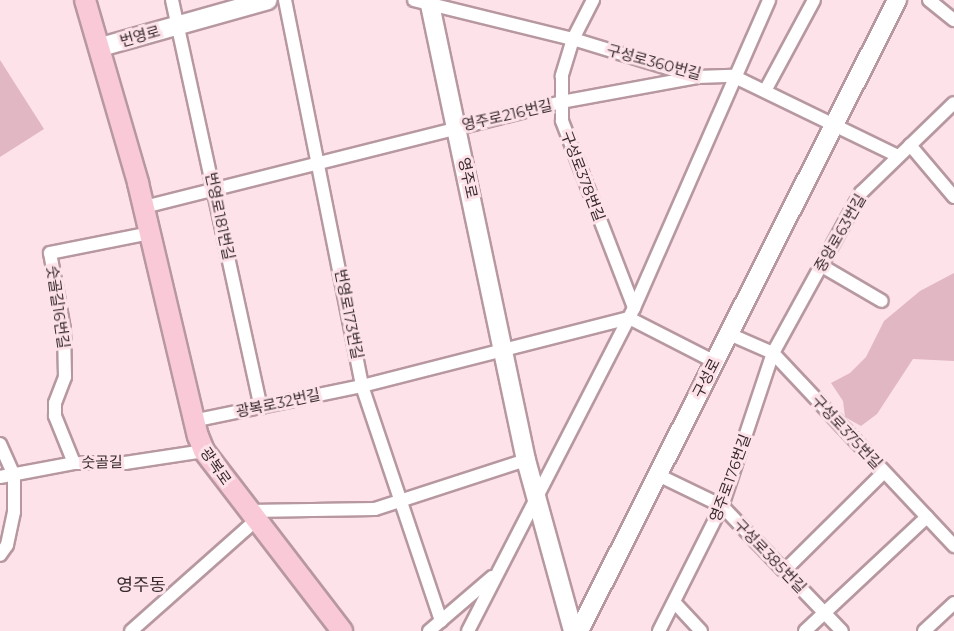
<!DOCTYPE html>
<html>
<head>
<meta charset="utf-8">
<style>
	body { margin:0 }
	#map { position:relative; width:954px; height:631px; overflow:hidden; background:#fde2e9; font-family:Montserrat,"Noto Sans KR",sans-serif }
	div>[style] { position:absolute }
	.green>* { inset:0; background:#e1b7c3 }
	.roads { filter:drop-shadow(2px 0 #b798a0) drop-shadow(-2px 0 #b798a0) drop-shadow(0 2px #b798a0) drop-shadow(0 -2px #b798a0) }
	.street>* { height:12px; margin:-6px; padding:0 6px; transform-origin:6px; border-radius:6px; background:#fff }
	.secondary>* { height:18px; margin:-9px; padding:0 9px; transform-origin:9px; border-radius:9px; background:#fff }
	.primary>* { height:20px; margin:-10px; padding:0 10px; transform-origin:10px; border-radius:10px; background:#fac9d7 }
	span { translate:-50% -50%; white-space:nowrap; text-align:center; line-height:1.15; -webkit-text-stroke:6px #fde2e9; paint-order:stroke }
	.street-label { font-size:15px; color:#35292c }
	.quarter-label { font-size:18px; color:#35292c }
</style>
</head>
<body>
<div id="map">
	<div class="green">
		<div style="clip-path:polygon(0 60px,44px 129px,0 157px)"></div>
		<div style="clip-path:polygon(954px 273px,954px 361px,913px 359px,877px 414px,861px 426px,845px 417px,843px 401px,831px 383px,850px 373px,866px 357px,884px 321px,920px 291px)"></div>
	</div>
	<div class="roads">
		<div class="street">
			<div style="left:172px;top:0;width:417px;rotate:77.7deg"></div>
			<div style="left:285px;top:0;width:394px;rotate:78.7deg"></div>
			<div style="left:362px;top:386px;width:248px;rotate:71.4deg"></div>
			<div style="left:414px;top:0;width:164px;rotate:13.8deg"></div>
			<div style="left:573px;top:39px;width:130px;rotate:17deg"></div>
			<div style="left:697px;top:77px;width:36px;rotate:-2deg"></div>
			<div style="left:733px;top:76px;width:183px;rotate:25.9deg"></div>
			<div style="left:593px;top:0;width:44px;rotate:117.1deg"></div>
			<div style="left:573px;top:39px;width:39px;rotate:107deg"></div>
			<div style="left:562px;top:76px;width:45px;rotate:90deg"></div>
			<div style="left:562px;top:121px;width:200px;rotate:68.9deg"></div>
			<div style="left:929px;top:0;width:32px;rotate:39deg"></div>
			<div style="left:765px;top:91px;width:103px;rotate:-61.7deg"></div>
			<div style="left:910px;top:145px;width:68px;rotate:49.8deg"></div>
			<div style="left:144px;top:207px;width:430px;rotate:-14.1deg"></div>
			<div style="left:561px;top:102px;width:138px;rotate:-10.4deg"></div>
			<div style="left:822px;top:266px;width:69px;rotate:30.3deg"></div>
			<div style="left:729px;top:334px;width:48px;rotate:23.4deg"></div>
			<div style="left:773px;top:353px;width:265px;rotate:46.8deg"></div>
			<div style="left:193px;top:421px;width:173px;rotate:-11.7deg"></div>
			<div style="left:362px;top:386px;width:276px;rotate:-14.3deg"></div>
			<div style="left:629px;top:318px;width:97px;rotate:27.1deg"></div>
			<div style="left:0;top:444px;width:34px;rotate:66deg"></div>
			<div style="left:14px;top:475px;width:37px;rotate:90deg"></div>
			<div style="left:14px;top:512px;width:34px;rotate:102deg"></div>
			<div style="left:7px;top:545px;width:12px;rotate:125deg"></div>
			<div style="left:74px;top:463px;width:51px;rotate:-112deg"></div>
			<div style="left:55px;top:416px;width:13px;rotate:-90deg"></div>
			<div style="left:55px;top:403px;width:28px;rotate:-69deg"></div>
			<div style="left:65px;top:377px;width:48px;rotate:-91.2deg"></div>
			<div style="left:64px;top:329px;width:77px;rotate:-100.4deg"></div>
			<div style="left:50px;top:253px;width:102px;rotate:-11.3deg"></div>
			<div style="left:658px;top:475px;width:71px;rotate:25.8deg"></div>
			<div style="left:722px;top:506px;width:173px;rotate:46.2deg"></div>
			<div style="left:0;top:477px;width:75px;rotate:-10.7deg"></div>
			<div style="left:74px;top:463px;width:51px"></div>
			<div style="left:125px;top:463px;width:80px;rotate:-8.6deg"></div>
			<div style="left:249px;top:511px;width:126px;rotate:-0.9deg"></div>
			<div style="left:375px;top:509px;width:159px;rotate:-18deg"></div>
			<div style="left:785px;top:570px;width:139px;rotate:-44.7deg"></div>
			<div style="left:675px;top:603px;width:38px;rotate:47deg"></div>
			<div style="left:131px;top:631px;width:167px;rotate:-41.6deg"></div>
			<div style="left:429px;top:631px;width:83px;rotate:-40.6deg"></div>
			<div style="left:468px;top:631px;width:363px;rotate:-62.8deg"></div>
			<div style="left:634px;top:308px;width:336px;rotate:-66.3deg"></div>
			<div style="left:659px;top:631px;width:140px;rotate:-63.3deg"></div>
			<div style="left:722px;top:506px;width:161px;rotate:-71.6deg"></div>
			<div style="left:773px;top:353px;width:183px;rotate:-61.2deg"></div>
			<div style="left:861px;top:193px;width:129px;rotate:-44.1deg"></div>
			<div style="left:805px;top:631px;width:167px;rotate:-43.1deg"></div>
			<div style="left:924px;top:631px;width:41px;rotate:-43deg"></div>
		</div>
		<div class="secondary">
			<div style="left:429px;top:0;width:470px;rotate:78.1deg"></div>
			<div style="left:526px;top:460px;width:177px;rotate:74.6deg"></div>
			<div style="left:101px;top:47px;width:173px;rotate:-15.7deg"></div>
			<div style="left:579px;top:631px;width:707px;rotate:-63.25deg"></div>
		</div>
		<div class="primary">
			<div style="left:85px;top:0;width:191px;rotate:73.8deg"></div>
			<div style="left:138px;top:183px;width:260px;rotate:76.7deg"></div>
			<div style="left:198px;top:436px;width:16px;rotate:68deg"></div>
			<div style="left:204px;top:451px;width:227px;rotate:52.5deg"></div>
		</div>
	</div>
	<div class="street-label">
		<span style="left:140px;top:36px;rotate:-16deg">번영로</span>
		<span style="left:654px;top:62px;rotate:15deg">구성로360번길</span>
		<span style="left:507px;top:115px;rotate:-13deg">영주로216번길</span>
		<span style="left:583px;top:176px;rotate:69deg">구성로378번길</span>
		<span style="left:468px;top:178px;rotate:78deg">영주로</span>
		<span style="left:220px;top:216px;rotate:78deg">번영로181번길</span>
		<span style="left:840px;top:233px;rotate:-60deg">중앙로63번길</span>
		<span style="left:58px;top:307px;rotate:82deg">숫골길16번길</span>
		<span style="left:349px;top:314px;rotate:79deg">번영로173번길</span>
		<span style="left:706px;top:378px;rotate:-63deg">구성로</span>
		<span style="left:278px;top:403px;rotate:-12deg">광복로32번길</span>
		<span style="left:847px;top:432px;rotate:47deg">구성로375번길</span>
		<span style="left:102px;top:462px;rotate:-1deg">숫골길</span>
		<span style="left:216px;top:466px;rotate:55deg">광복로</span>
		<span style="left:730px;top:478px;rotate:-70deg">영주로176번길</span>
		<span style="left:770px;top:556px;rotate:46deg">구성로385번길</span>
	</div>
	<div class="quarter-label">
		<span style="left:141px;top:585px">영주동</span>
	</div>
</div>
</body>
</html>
